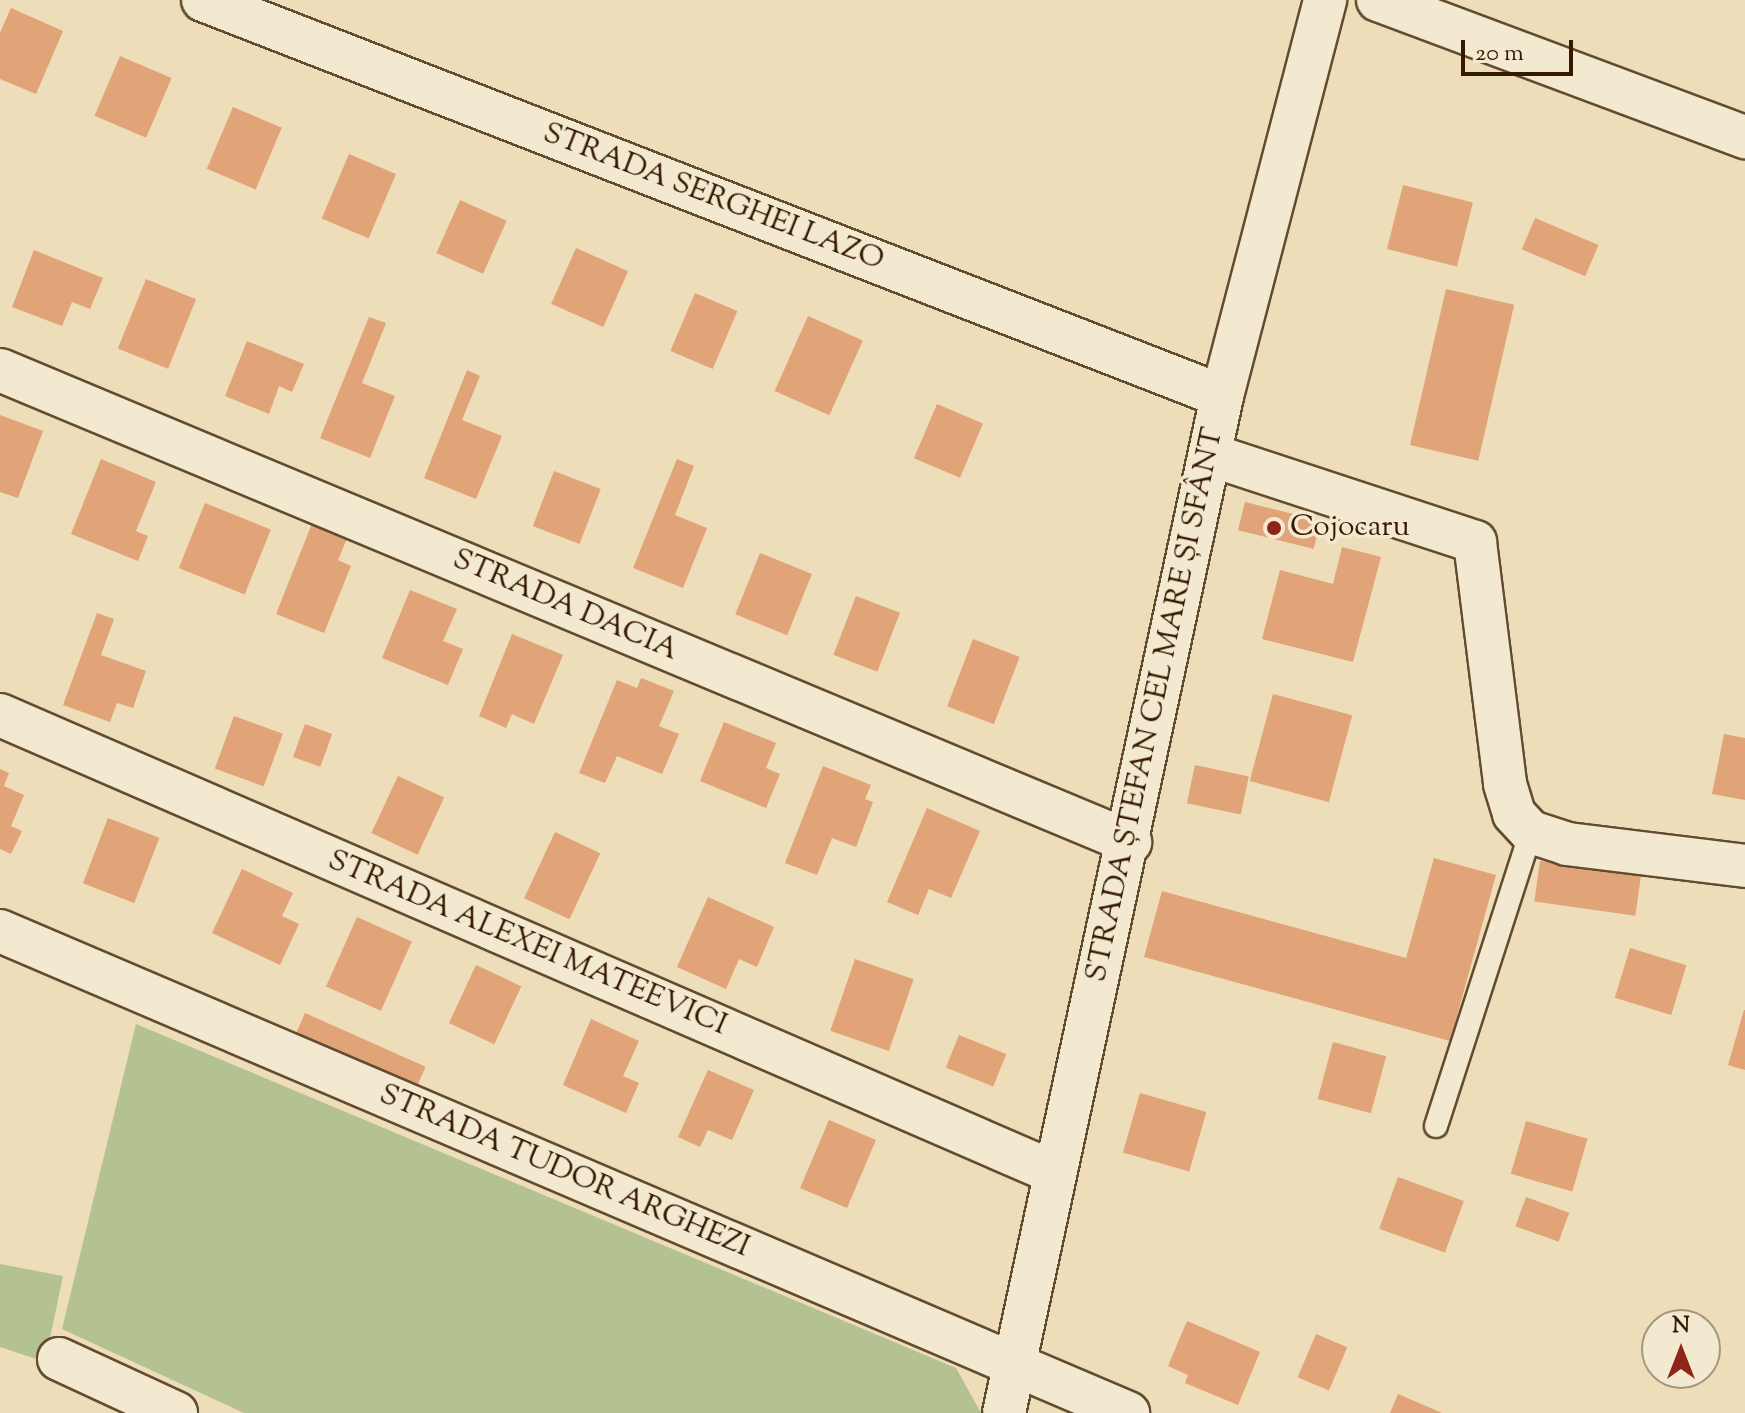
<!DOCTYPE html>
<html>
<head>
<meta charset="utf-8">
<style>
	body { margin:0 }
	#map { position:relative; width:1745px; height:1413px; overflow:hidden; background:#edddb8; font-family:"Sorts Mill Goudy",serif }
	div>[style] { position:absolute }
	.green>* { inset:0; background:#b4c292 }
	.building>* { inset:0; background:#e1a378; transform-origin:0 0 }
	.roads { filter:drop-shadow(2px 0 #634b2f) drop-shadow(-2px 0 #634b2f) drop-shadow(0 2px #634b2f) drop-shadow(0 -2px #634b2f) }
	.service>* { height:22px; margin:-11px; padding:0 11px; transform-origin:11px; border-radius:11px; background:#f3e9d1 }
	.minor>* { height:42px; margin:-21px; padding:0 21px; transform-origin:21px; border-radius:21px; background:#f3e9d1 }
	.dots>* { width:22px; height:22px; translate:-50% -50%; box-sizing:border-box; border:4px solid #f3e9d1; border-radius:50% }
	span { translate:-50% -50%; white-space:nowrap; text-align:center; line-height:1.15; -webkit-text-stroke:7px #f3e9d1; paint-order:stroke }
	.street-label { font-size:30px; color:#351a01 }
	.poi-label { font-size:30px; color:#351a01 }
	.left { translate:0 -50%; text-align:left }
	.north { position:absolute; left:1641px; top:1309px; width:80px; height:80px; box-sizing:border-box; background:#f3e9d1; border:2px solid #a7967e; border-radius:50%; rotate:0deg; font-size:22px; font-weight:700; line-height:32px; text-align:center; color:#351a01 }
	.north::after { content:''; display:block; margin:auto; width:28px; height:36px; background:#8f2418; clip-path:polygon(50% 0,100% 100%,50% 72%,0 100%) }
	.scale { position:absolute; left:1461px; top:40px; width:112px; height:36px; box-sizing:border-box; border:4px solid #351a01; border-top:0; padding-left:10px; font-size:24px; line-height:28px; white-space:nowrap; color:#351a01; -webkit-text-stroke:6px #f3e9d1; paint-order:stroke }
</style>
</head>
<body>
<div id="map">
	<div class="green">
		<div style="clip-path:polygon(136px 1024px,956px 1368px,981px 1413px,244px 1413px,62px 1329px)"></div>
		<div style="clip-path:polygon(0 1264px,63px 1276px,45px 1362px,0 1347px)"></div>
	</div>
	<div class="building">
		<div style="clip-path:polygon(11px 8px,63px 31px,36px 94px,0 79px,0 33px)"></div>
		<div style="left:120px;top:56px;width:56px;height:65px;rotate:23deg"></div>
		<div style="left:233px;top:107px;width:53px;height:67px;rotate:23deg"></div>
		<div style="left:349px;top:154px;width:51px;height:70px;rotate:23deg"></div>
		<div style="left:1403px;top:185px;width:72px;height:66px;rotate:14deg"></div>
		<div style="left:460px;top:200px;width:51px;height:58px;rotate:24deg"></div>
		<div style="left:1535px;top:218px;width:69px;height:34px;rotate:23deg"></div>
		<div style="left:576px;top:248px;width:57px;height:61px;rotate:24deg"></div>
		<div style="clip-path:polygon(34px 250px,103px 278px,90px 309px,72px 302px,62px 326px,12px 307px)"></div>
		<div style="left:146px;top:279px;width:54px;height:75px;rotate:22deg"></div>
		<div style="left:1446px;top:289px;width:70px;height:160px;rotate:13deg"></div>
		<div style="left:695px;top:293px;width:46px;height:63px;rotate:23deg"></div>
		<div style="left:808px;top:316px;width:60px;height:82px;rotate:24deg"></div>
		<div style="clip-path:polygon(369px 317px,386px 323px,362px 383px,395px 396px,370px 458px,320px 438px)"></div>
		<div style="clip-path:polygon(247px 341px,304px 364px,292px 392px,279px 386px,269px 414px,225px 396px)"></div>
		<div style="clip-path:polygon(467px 370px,480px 376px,462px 420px,502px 436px,476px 499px,424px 478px)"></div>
		<div style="left:937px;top:404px;width:50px;height:59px;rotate:23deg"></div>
		<div style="clip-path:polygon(0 415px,43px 431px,18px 498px,0 492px)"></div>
		<div style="clip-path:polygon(101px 459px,156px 482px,136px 531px,148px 536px,138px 561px,71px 534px)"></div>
		<div style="clip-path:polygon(677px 459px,694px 466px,675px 515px,707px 528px,683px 588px,633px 568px)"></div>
		<div style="left:554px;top:471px;width:50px;height:59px;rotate:21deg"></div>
		<div style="left:1245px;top:502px;width:78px;height:29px;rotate:14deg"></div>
		<div style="left:205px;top:503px;width:71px;height:70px;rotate:22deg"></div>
		<div style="clip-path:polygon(313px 521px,348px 536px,338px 560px,351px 566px,324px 633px,276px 614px)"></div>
		<div style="clip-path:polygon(1342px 547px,1381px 557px,1353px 662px,1262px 639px,1280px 570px,1333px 584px)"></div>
		<div style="left:760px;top:553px;width:56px;height:66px;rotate:22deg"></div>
		<div style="clip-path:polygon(410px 590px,457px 609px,443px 641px,463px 649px,448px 685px,382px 658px)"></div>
		<div style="left:856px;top:596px;width:47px;height:63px;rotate:21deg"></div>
		<div style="clip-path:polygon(97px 613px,114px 619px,101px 655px,146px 671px,133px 708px,117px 703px,110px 722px,63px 705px)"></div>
		<div style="clip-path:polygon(512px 634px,563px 655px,534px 724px,512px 714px,506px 728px,479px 716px)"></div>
		<div style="left:973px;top:639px;width:50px;height:72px;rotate:21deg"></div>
		<div style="clip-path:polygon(641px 678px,674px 691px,659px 726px,679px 734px,662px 774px,617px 756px,605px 783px,579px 773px,617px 680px,637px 688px)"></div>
		<div style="left:1273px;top:694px;width:82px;height:90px;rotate:15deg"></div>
		<div style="left:234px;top:716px;width:52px;height:56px;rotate:20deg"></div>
		<div style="clip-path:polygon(724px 722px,776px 743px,766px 768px,780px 774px,766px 808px,700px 781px)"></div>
		<div style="left:305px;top:724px;width:29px;height:35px;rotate:20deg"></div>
		<div style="clip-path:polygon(1724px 734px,1745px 738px,1745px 800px,1712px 794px)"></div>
		<div style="left:1195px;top:765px;width:55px;height:39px;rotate:12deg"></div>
		<div style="clip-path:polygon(823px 766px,871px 785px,865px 799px,873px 802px,856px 847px,832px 838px,817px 875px,785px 863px)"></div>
		<div style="clip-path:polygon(0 769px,9px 773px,4px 786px,24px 795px,11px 826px,22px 831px,11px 854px,0 849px)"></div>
		<div style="left:398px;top:776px;width:51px;height:63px;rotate:25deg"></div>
		<div style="clip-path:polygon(927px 808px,980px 831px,951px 898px,929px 889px,918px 915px,887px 902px)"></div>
		<div style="left:108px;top:818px;width:55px;height:70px;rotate:21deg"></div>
		<div style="left:555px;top:832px;width:50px;height:73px;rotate:25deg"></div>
		<div style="clip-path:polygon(1434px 858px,1496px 875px,1450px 1041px,1144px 957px,1162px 891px,1406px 958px)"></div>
		<div style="left:1540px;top:861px;width:102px;height:41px;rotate:8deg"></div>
		<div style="clip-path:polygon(242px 869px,293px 893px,282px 916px,299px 924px,280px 965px,212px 933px)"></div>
		<div style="clip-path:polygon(708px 897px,774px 927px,757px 967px,739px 959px,726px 989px,677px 967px)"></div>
		<div style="left:357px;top:917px;width:60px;height:76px;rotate:24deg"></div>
		<div style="left:1630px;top:948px;width:59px;height:52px;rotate:17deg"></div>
		<div style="left:855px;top:959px;width:62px;height:76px;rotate:19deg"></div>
		<div style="left:476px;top:965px;width:50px;height:64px;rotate:25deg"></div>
		<div style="clip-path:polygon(1744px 1010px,1745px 1010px,1745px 1070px,1728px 1065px)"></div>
		<div style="left:305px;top:1013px;width:132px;height:27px;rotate:24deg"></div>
		<div style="clip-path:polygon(591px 1019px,639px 1041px,623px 1076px,639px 1083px,626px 1113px,563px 1085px)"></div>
		<div style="left:959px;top:1035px;width:51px;height:35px;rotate:22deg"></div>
		<div style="left:1333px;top:1042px;width:55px;height:59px;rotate:15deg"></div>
		<div style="clip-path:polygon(708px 1070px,754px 1090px,732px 1140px,708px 1130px,700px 1147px,678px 1137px)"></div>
		<div style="left:1140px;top:1093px;width:69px;height:62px;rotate:16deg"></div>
		<div style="left:829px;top:1120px;width:51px;height:74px;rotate:23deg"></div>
		<div style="left:1526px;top:1121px;width:64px;height:55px;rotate:16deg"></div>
		<div style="left:1398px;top:1177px;width:70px;height:55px;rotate:20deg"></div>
		<div style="left:1526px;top:1197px;width:46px;height:31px;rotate:20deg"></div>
		<div style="clip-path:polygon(1187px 1321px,1260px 1352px,1238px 1405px,1185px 1383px,1188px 1375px,1168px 1366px)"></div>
		<div style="left:1316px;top:1334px;width:34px;height:47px;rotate:23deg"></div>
		<div style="clip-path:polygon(1398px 1394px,1442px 1413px,1390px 1413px)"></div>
	</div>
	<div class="roads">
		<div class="service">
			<div style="left:1436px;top:1126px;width:309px;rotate:-72.1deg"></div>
		</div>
		<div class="minor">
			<div style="left:203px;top:0;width:1093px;rotate:21.24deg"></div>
			<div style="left:1378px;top:0;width:392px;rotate:20.5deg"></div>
			<div style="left:0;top:370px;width:1225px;rotate:22.67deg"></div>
			<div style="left:1211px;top:455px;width:278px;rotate:18.2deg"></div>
			<div style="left:1475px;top:542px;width:244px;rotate:82.9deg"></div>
			<div style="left:1505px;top:784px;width:31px;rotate:73deg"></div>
			<div style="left:1514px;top:814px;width:25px;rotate:47deg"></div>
			<div style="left:1531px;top:832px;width:38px;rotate:18deg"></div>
			<div style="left:1567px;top:844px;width:179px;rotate:7deg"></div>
			<div style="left:0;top:715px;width:1148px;rotate:23.46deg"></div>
			<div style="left:0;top:931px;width:1227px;rotate:23.14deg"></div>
			<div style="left:59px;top:1359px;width:129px;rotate:24.8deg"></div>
			<div style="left:1004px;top:1413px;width:1040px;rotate:-77.9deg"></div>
			<div style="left:1222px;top:396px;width:409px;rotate:-75.4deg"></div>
		</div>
	</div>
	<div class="dots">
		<div style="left:1274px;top:528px;background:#8f2418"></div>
	</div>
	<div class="street-label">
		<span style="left:713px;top:198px;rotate:21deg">STRADA SERGHEI LAZO</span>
		<span style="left:565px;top:606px;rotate:23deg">STRADA DACIA</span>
		<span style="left:1156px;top:705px;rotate:-78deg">STRADA ȘTEFAN CEL MARE ȘI SFÂNT</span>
		<span style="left:527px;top:944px;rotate:23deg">STRADA ALEXEI MATEEVICI</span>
		<span style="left:564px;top:1172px;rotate:23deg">STRADA TUDOR ARGHEZI</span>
	</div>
	<div class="poi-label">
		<span class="left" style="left:1290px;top:528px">Cojocaru</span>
	</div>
	<div class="north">N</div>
	<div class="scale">20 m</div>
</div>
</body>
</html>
